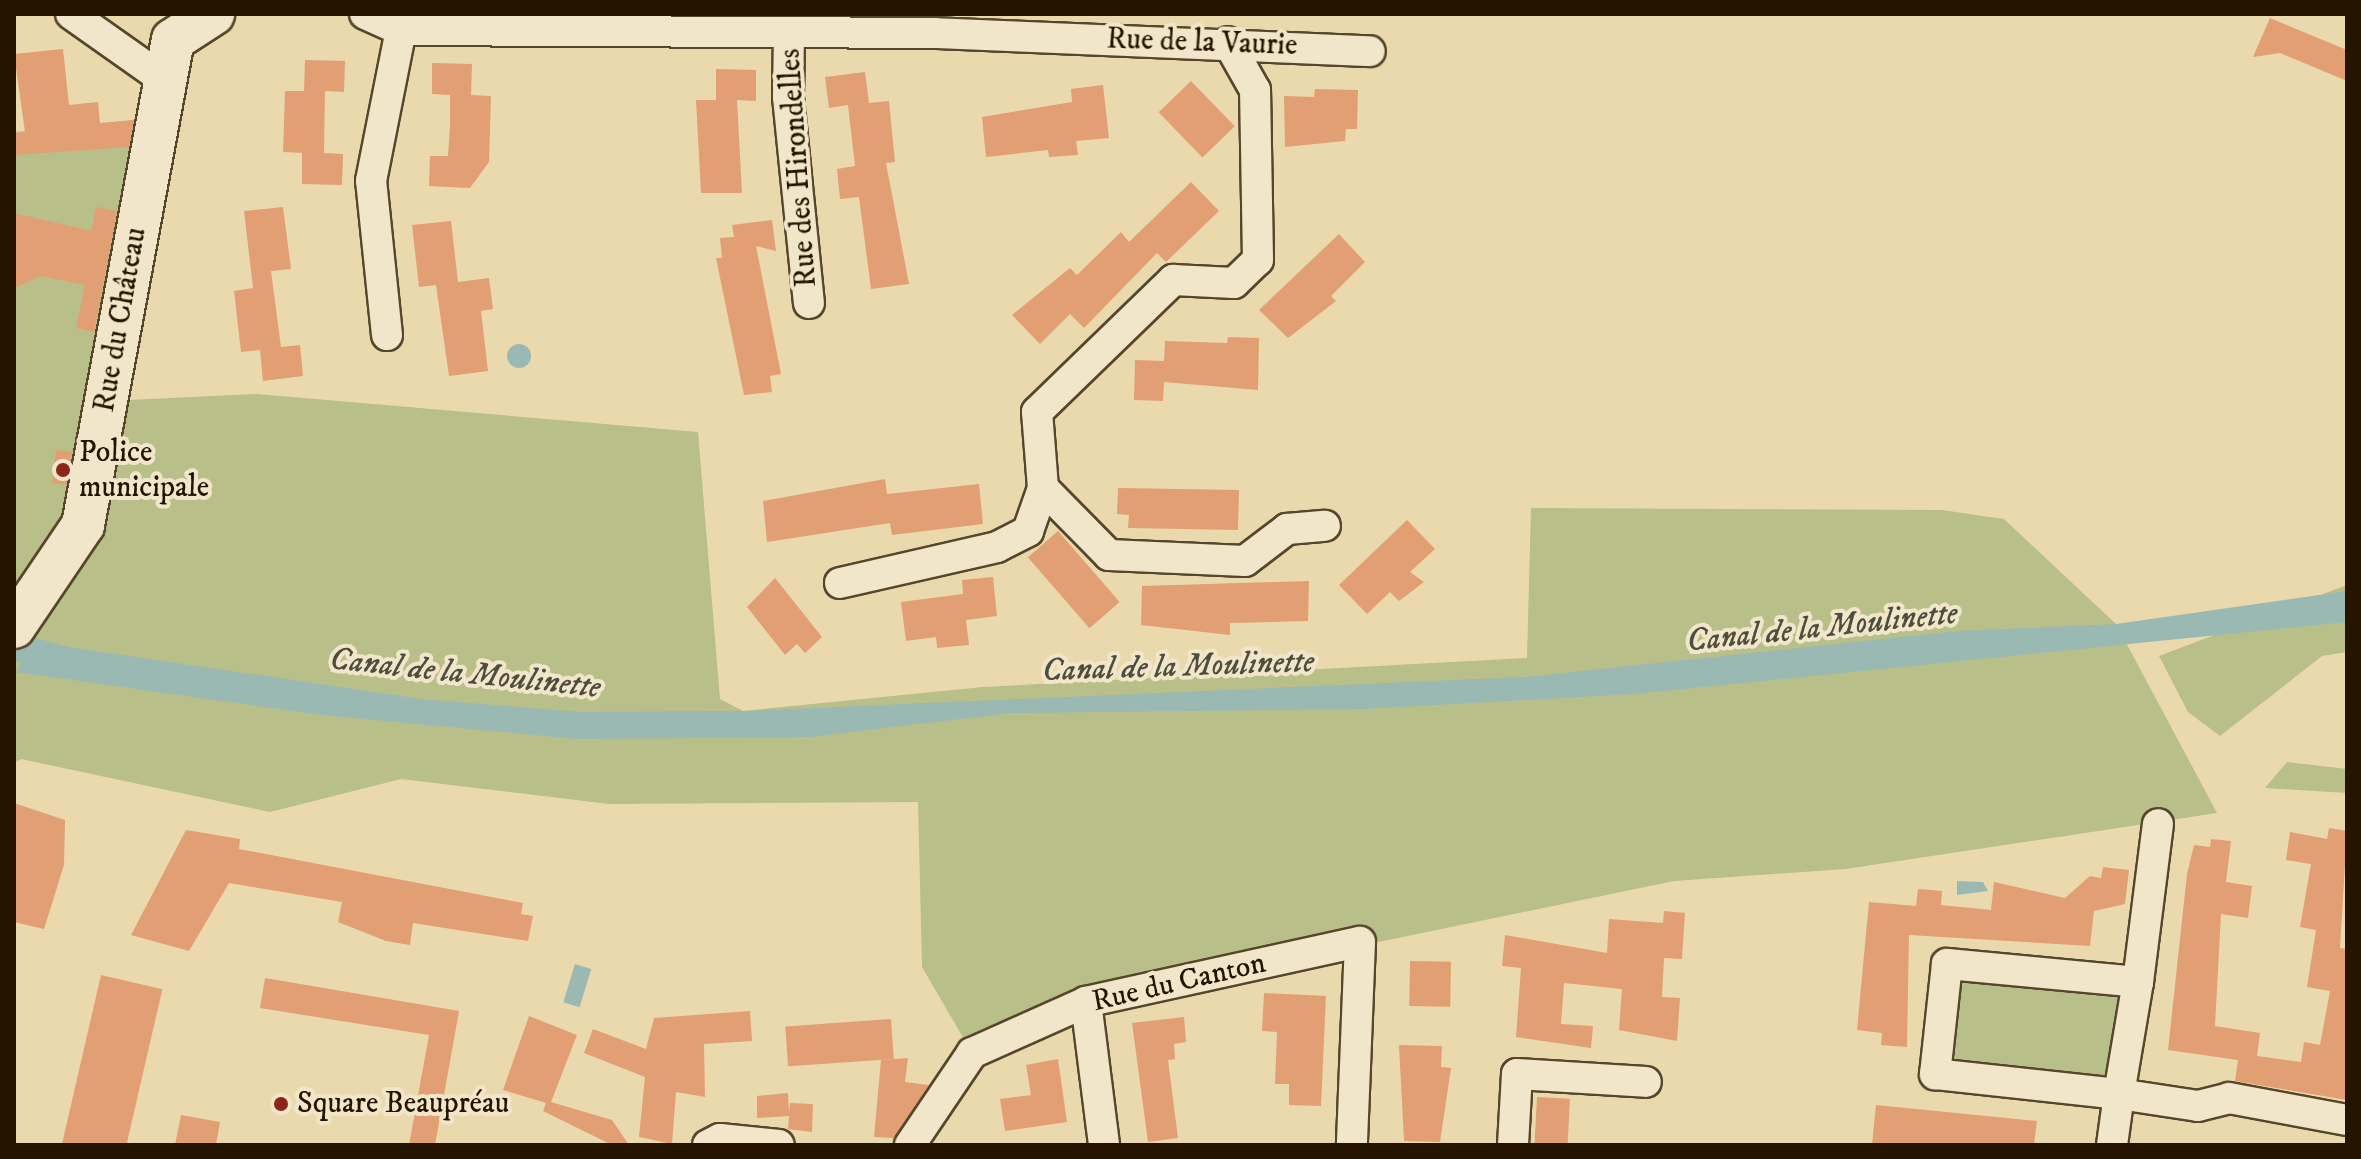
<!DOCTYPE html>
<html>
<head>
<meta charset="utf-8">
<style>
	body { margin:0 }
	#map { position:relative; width:2361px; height:1159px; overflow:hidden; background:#ead9ad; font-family:"IM FELL DW Pica",serif }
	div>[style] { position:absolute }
	.green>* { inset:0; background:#b8bf89; transform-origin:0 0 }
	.water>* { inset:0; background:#9ab9b2; transform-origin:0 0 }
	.round { border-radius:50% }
	.canal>* { height:28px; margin:-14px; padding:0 14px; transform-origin:14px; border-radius:14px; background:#9ab9b2 }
	.building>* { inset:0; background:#e19f73; transform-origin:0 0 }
	.roads { filter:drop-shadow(2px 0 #56462b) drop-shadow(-2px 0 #56462b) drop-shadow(0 2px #56462b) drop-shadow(0 -2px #56462b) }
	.street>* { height:30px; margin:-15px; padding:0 15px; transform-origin:15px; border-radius:15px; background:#f1e6ca }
	.secondary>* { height:42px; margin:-21px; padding:0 21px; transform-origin:21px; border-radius:21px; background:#f1e6ca }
	.dots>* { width:22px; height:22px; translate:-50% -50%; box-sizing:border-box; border:4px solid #f1e6ca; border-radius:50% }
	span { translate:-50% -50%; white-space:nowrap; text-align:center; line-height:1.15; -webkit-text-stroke:8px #f1e6ca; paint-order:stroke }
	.street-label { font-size:30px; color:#251500 }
	.poi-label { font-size:30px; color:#251500 }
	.left { translate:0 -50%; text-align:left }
	.water-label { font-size:32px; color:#4e4e3e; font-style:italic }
	.frame { position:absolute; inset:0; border:16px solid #251500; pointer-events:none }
</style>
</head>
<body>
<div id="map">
	<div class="green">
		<div style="clip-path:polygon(155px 118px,107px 401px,257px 394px,698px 432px,720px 699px,743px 711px,983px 687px,1527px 658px,1531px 508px,1942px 510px,2004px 519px,2116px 624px,2217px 813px,1846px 869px,1674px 881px,1084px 1003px,972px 1053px,922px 967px,918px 802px,609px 804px,401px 779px,270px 812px,21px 759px,14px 763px,14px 132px)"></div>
		<div style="clip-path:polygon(2347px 585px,2347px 652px,2322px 656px,2220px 736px,2188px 712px,2159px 656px)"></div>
		<div style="clip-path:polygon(2287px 762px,2347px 769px,2347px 793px,2265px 788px)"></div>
		<div style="left:1947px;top:964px;width:192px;height:111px;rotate:5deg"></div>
	</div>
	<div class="water">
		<div class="round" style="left:507px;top:344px;width:24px;height:24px"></div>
		<div style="clip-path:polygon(2347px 591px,2347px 622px,1634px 694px,1363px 709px,1011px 713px,809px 737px,577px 739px,322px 715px,16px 672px,35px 642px,421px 699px,581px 712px,743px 711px,1525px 677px,1958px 631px,2116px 624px)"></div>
		<div style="clip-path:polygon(1957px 881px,1983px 882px,1988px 891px,1957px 895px)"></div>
		<div style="left:575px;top:964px;width:17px;height:40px;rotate:17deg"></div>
	</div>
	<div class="canal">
		<div style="left:14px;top:647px;width:51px;rotate:14.9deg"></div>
	</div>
	<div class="building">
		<div style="clip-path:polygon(2270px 18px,2347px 50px,2347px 81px,2280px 53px,2253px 57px)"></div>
		<div style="clip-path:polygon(63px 49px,69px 105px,98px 102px,100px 123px,134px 120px,129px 147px,14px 155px,14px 133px,25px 132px,14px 54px)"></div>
		<div style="clip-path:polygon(305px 60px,345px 61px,344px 92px,325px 91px,324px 153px,343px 154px,342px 185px,302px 184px,302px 153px,283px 152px,285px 91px,304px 91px)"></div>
		<div style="clip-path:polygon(432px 63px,472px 64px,471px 95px,491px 96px,489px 162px,470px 188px,429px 186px,430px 156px,448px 156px,450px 125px,450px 95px,432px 94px)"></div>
		<div style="clip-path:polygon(716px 69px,756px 70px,756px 101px,737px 100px,742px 193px,701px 193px,696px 100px,716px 100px)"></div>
		<div style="clip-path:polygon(865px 72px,869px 103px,889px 101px,895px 162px,886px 163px,909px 284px,871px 289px,859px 197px,840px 199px,837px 169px,855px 166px,848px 105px,829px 108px,825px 77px)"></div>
		<div style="left:1191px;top:81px;width:63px;height:45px;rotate:46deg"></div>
		<div style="clip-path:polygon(1103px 85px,1109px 138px,1076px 141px,1078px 155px,1049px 157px,1048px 150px,986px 157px,982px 117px,1072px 102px,1071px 89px)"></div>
		<div style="clip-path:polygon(1315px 89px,1358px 90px,1357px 129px,1346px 129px,1345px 141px,1285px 147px,1284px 96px,1314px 97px)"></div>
		<div style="clip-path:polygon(1191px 182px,1219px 211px,1166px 262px,1157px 253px,1084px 328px,1070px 314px,1040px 344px,1012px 315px,1070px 268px,1077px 275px,1121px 232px,1129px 242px)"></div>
		<div style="clip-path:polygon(96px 207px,117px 211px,94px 332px,76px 328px,85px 285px,41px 276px,14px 288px,14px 213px,91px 231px)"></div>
		<div style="clip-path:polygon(283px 207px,291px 269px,271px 271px,281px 347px,300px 345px,303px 376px,263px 381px,260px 350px,241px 352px,234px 291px,253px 288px,244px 211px)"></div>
		<div style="clip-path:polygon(772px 220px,776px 251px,756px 246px,781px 374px,770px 376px,772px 392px,744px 395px,716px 258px,722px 258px,720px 238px,734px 237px,732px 225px)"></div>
		<div style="clip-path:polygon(451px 221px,458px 282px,489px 278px,493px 309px,481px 311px,488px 371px,449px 376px,436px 285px,419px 287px,412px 225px)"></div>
		<div style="clip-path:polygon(1339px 234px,1365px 262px,1331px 296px,1336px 301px,1288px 338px,1259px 310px)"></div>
		<div style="clip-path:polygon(1228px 337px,1259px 338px,1258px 390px,1164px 382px,1163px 401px,1134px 400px,1135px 360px,1164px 361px,1165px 341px,1227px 343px)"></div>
		<div style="left:56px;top:450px;width:16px;height:33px;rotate:7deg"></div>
		<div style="clip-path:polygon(885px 479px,887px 494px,979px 484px,983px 524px,892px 535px,890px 523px,767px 542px,763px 501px)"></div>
		<div style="clip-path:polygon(1118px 488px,1239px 490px,1238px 530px,1128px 528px,1129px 515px,1117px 514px)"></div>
		<div style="clip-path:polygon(1407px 520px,1435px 549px,1410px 572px,1424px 582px,1399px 601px,1390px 592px,1367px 614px,1339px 585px)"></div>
		<div style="left:1058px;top:531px;width:94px;height:40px;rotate:49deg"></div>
		<div style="clip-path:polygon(993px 577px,997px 616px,966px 620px,969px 645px,937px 648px,936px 637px,906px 641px,901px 602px,963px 594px,962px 580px)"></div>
		<div style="clip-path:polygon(775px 578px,822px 637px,805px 653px,797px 644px,785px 655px,747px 607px)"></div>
		<div style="clip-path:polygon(1309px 581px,1308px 621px,1230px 623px,1230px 635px,1141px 625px,1142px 586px)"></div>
		<div style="clip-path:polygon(14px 803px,65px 820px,64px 865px,44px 929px,14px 922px)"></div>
		<div style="clip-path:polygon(2329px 828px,2347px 831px,2340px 948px,2347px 949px,2347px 1100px,2235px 1081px,2238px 1060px,2168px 1050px,2187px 874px,2194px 845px,2210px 847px,2211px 839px,2231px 841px,2226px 882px,2252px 886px,2248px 918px,2221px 914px,2215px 1026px,2260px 1033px,2257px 1056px,2301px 1062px,2304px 1042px,2320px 1045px,2330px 991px,2307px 987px,2316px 930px,2300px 927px,2311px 864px,2286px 860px,2290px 832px,2327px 839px)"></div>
		<div style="clip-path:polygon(186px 830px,240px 839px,239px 849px,523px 903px,521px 914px,533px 916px,528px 941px,413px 923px,410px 945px,386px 941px,338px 922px,342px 902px,229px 883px,189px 951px,131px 935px)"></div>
		<div style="clip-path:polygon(2103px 867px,2129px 870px,2125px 904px,2094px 911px,2090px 946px,1909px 935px,1907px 1047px,1881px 1045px,1882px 1033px,1857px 1030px,1869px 902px,1916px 906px,1918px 889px,1942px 891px,1941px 905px,1991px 910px,1994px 882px,2065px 898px,2090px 876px,2101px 878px)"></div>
		<div style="clip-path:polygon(1664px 911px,1685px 913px,1682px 959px,1664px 958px,1662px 997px,1680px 998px,1677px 1041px,1619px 1030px,1622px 989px,1564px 983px,1561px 1024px,1593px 1026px,1591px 1048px,1516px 1037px,1521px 968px,1502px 966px,1505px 935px,1607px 953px,1609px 919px,1663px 923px)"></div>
		<div style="left:1410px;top:961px;width:41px;height:45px;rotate:1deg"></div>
		<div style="left:101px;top:975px;width:63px;height:173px;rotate:13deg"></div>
		<div style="clip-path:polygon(265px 978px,459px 1011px,435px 1145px,409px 1145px,429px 1035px,260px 1008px)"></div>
		<div style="clip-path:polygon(1264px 993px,1326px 996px,1321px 1106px,1289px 1105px,1289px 1084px,1275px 1084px,1277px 1032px,1262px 1031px)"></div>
		<div style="clip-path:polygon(750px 1011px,752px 1041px,704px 1044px,705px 1097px,676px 1092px,672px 1144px,639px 1137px,645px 1077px,584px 1053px,593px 1029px,646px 1049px,654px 1018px)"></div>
		<div style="clip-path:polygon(529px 1016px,577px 1035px,551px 1102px,612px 1120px,629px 1145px,612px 1145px,543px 1111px,546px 1103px,503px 1090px)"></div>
		<div style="clip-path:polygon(1184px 1017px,1186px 1042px,1174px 1044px,1175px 1059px,1168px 1060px,1178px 1138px,1148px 1142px,1132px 1023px)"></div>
		<div style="left:891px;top:1019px;width:40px;height:106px;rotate:86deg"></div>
		<div style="clip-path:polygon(1399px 1045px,1442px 1046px,1441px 1067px,1451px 1068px,1440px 1142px,1404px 1141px)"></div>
		<div style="clip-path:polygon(908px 1058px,905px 1082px,929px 1085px,894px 1138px,874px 1137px,881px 1060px)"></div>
		<div style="clip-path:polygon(1058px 1059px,1067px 1122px,1005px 1131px,1000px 1099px,1031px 1095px,1026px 1065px)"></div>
		<div style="clip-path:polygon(788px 1093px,789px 1113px,790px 1103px,813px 1104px,812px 1132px,788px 1129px,789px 1116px,757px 1118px,757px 1096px)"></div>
		<div style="left:1537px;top:1097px;width:33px;height:48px;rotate:3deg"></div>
		<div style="clip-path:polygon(1876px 1105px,2037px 1121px,2034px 1145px,1872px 1145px)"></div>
		<div style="clip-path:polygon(181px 1115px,220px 1122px,216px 1145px,175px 1145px)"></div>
	</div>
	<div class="roads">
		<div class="street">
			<div style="left:71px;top:14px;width:113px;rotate:35.2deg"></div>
			<div style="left:365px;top:14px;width:39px;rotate:24deg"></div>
			<div style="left:401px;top:30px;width:533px;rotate:0.32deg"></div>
			<div style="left:934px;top:33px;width:436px;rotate:2.4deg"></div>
			<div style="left:789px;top:33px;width:64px;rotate:90.9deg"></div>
			<div style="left:788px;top:97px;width:207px;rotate:84.2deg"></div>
			<div style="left:387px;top:335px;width:155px;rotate:-95.9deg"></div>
			<div style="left:371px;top:181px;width:154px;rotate:-78.8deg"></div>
			<div style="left:1043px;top:488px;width:94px;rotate:45.4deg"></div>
			<div style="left:1109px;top:555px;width:136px;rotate:2.5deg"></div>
			<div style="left:1245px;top:561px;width:53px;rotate:-37.3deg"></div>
			<div style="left:1287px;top:529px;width:38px;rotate:-5deg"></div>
			<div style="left:840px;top:583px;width:161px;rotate:-12.9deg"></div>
			<div style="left:997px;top:547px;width:35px;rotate:-27deg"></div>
			<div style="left:1028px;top:531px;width:46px;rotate:-70.8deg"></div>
			<div style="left:1043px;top:488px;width:76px;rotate:-94.5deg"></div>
			<div style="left:1037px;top:412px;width:190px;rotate:-44.1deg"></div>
			<div style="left:1173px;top:280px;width:61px;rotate:2.8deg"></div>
			<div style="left:1234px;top:283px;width:33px;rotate:-44deg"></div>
			<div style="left:1258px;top:260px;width:170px;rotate:-91deg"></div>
			<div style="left:1255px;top:90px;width:55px;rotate:-119.4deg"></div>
			<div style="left:2138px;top:982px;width:192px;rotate:-174.6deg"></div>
			<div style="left:1947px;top:964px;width:111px;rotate:96.2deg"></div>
			<div style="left:1935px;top:1074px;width:185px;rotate:6.2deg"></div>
			<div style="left:2119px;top:1094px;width:114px;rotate:-80.4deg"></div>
			<div style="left:2138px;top:982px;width:159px;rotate:-82.8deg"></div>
			<div style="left:1086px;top:1002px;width:144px;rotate:82.8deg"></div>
			<div style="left:708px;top:1145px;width:13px;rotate:-27deg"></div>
			<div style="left:720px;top:1139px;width:59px;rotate:5.8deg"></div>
			<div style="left:910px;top:1145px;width:111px;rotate:-56deg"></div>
			<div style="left:972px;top:1053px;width:125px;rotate:-24.1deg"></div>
			<div style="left:1086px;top:1002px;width:280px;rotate:-12.4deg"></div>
			<div style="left:1360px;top:942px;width:203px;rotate:92.3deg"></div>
			<div style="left:1513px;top:1145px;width:71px;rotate:-86.8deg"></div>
			<div style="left:1517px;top:1074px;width:129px;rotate:3.5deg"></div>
			<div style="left:2112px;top:1145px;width:51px;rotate:-82.2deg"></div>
			<div style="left:2119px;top:1094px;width:80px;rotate:8.6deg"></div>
			<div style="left:2198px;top:1106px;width:32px;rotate:-14deg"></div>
			<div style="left:2229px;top:1098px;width:120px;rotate:10.6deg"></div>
		</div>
		<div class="secondary">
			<div style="left:14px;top:627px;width:123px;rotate:-55.9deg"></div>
			<div style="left:83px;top:525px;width:493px;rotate:-79.5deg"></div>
			<div style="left:173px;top:40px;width:48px;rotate:-33deg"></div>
		</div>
	</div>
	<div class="dots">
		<div style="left:63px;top:470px;background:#8f2418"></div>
		<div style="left:281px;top:1104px;background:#8f2418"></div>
	</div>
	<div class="street-label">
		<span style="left:1202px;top:43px;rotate:2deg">Rue de la Vaurie</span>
		<span style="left:799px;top:168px;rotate:-94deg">Rue des Hirondelles</span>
		<span style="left:121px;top:320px;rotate:-80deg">Rue du Château</span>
		<span style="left:1179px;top:983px;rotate:-13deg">Rue du Canton</span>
	</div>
	<div class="poi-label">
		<span class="left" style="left:79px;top:470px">Police<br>municipale</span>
		<span class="left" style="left:297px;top:1104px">Square Beaupréau</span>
	</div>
	<div class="water-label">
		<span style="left:1822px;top:628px;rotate:-6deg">Canal de la Moulinette</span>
		<span style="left:1178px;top:667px;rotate:-2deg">Canal de la Moulinette</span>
		<span style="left:465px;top:674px;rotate:6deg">Canal de la Moulinette</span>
	</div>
	<div class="frame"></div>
</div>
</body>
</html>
